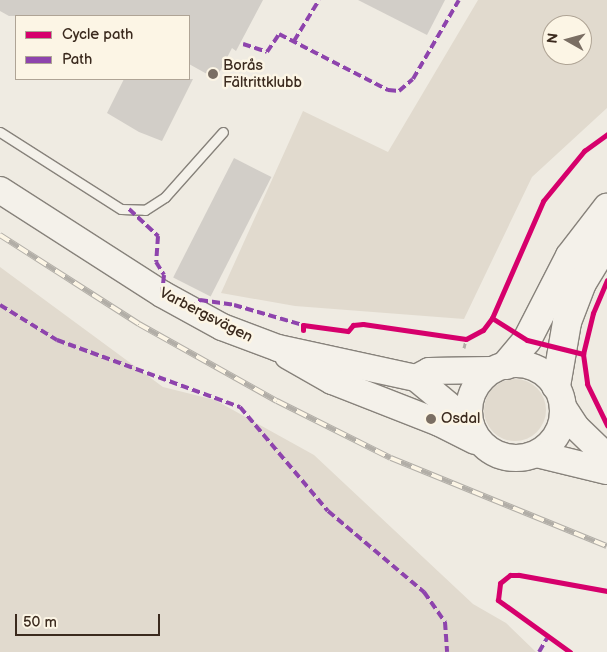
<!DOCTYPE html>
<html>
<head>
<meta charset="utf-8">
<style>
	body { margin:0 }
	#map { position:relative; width:607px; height:652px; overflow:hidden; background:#efebe2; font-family:"Balsamiq Sans",sans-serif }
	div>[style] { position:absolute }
	.green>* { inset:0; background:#e1dace }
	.round { border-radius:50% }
	.building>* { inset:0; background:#d2cec8; transform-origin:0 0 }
	.path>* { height:3px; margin-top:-1.5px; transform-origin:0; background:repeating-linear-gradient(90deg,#b2aea7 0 5px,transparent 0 9px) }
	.roads { filter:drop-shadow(1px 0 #87827b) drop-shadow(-1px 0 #87827b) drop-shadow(0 1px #87827b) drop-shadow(0 -1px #87827b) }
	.lane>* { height:9px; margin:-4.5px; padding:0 4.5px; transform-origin:4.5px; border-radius:4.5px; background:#f4f1ea }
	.secondary>* { height:26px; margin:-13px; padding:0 13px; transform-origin:13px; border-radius:13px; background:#f4f1ea }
	.secondary>.ring { margin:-13px; padding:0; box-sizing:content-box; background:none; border:26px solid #f4f1ea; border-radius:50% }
	.primary>* { height:28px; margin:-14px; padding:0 14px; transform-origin:14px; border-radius:14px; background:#f4f1ea }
	.rail>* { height:5.5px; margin-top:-2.75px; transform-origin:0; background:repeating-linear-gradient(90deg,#fcf5e5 0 11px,#b2aea7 0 22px); box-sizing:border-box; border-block:1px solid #b2aea7 }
	.quiet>* { height:4px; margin-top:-2px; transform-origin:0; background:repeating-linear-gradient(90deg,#8e44ad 0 8px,transparent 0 12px) }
	.cycleway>* { height:5px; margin:-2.5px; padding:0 2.5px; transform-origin:2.5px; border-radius:2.5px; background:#d6006c }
	.dots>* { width:14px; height:14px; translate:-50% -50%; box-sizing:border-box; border:2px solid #fcf5e5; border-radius:50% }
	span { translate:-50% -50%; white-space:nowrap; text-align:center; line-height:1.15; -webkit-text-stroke:5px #fcf5e5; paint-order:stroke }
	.poi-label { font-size:15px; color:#3b2a1e }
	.left { translate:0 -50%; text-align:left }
	.street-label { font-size:15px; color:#3b2a1e }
	.legend { position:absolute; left:15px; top:15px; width:175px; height:65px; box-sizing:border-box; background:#fcf5e5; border:1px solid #afa495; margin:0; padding:6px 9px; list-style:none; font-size:15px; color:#3b2a1e }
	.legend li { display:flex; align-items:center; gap:10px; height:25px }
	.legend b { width:25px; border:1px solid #afa495 }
	.north { position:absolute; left:542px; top:15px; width:50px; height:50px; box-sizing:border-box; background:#fcf5e5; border:1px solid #afa495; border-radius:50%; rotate:277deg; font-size:14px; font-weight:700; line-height:20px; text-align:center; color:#3b2a1e }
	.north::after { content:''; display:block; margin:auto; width:18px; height:22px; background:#7a6e63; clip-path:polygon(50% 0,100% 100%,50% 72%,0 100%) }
	.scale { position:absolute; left:15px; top:614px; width:145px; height:22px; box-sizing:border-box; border:2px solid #3b2a1e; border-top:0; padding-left:6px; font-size:15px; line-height:18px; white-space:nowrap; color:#3b2a1e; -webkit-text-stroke:4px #fcf5e5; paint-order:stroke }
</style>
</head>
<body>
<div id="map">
	<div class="green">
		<div style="clip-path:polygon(evenodd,478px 0,607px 0,607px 108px,532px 177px,464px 319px,295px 306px,221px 293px,303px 111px,388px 152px,478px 0,552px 25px,582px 25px,582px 55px,552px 55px,552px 25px)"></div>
		<div style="clip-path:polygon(0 267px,163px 387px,215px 400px,314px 455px,473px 604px,506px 623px,536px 652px,0 652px)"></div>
		<div class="round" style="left:484px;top:379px;width:62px;height:62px"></div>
	</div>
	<div class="building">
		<div style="clip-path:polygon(0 0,263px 0,236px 51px,232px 48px,216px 79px,189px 64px,189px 16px,9px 16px,0 11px)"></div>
		<div style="clip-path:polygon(358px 0,445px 0,427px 35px)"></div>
		<div style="clip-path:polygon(124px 79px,193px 79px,162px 141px,139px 132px,107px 113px)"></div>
		<div style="left:234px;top:158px;width:42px;height:134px;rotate:27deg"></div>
	</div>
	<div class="path">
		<div style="left:464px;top:348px;width:9px;rotate:-77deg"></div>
	</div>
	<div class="roads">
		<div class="lane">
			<div style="left:0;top:132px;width:143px;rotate:32.5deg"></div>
			<div style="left:121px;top:209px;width:24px;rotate:2deg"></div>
			<div style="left:145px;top:210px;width:24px;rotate:-33deg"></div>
			<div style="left:165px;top:197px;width:87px;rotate:-48.3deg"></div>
		</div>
		<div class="secondary">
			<div style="left:0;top:190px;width:193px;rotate:32.7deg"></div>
			<div style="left:162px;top:294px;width:68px;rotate:28.8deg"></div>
			<div style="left:222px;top:327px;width:60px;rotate:20.6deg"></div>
			<div style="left:278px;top:348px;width:141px;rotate:12.3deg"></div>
			<div style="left:416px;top:378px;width:70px;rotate:39.8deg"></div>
			<div style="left:288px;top:356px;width:51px;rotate:29.6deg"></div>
			<div style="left:332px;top:381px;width:115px;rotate:21.4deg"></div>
			<div style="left:439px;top:423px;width:40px;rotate:26.6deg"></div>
			<div class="ring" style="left:469px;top:364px;width:68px;height:68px"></div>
			<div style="left:416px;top:378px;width:15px;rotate:-28deg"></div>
			<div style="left:429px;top:371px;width:62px;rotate:-0.9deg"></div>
			<div style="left:563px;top:407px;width:24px;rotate:57deg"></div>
			<div style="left:576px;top:427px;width:43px;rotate:44.1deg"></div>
			<div style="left:537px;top:454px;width:72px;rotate:13.7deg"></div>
		</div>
		<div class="primary">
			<div style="left:506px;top:365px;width:33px;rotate:-50deg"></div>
			<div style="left:527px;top:340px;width:94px;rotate:-62.9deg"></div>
			<div style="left:570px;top:256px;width:61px;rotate:-52.4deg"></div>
			<div style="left:556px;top:386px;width:65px;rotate:-80.2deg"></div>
			<div style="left:567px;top:322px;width:42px;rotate:-69deg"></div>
			<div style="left:582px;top:283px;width:48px;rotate:-58.6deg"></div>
		</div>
	</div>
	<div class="rail">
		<div style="left:0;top:235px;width:165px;rotate:32.6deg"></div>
		<div style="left:139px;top:324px;width:158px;rotate:29.2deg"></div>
		<div style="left:277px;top:401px;width:127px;rotate:26.6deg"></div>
		<div style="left:391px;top:458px;width:233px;rotate:22.2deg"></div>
	</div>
	<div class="quiet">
		<div style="left:294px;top:41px;width:48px;rotate:-58.6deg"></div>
		<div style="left:243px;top:44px;width:25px;rotate:18deg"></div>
		<div style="left:267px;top:52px;width:22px;rotate:-56deg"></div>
		<div style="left:279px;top:34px;width:123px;rotate:27.2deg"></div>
		<div style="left:388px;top:90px;width:11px;rotate:5deg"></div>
		<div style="left:399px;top:91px;width:18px;rotate:-41deg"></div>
		<div style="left:413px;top:79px;width:91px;rotate:-59.8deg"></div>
		<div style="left:129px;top:209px;width:40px;rotate:43deg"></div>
		<div style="left:158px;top:236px;width:26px;rotate:94deg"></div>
		<div style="left:156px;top:262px;width:15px;rotate:58deg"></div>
		<div style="left:164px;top:275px;width:19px;rotate:96deg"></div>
		<div style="left:0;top:305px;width:67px;rotate:31.6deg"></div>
		<div style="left:57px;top:340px;width:195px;rotate:20.1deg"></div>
		<div style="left:240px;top:407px;width:136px;rotate:49.8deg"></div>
		<div style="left:328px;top:511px;width:126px;rotate:40.2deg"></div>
		<div style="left:424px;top:592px;width:37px;rotate:55deg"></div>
		<div style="left:445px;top:622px;width:30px;rotate:86deg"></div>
		<div style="left:189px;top:308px;width:14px;rotate:-36deg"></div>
		<div style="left:200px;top:300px;width:34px;rotate:8deg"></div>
		<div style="left:234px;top:305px;width:72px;rotate:16.2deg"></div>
		<div style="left:539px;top:652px;width:16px;rotate:-60deg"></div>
	</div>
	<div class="cycleway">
		<div style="left:607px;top:280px;width:36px;rotate:113deg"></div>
		<div style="left:593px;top:313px;width:42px;rotate:103.7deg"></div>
		<div style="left:583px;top:354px;width:30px;rotate:82deg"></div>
		<div style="left:587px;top:384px;width:46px;rotate:64deg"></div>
		<div style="left:492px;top:318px;width:41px;rotate:32.2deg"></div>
		<div style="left:527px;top:340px;width:58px;rotate:14deg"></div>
		<div style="left:303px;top:330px;width:5px;rotate:-90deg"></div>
		<div style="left:303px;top:325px;width:45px;rotate:7.6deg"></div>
		<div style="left:348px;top:331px;width:8px;rotate:-50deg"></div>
		<div style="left:353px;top:325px;width:10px;rotate:-6deg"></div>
		<div style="left:363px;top:324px;width:104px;rotate:8.3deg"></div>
		<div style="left:466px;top:339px;width:19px;rotate:-28deg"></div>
		<div style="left:483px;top:330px;width:15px;rotate:-53deg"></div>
		<div style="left:492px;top:318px;width:128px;rotate:-66.4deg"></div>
		<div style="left:543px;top:201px;width:65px;rotate:-50.6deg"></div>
		<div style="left:584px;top:151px;width:29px;rotate:-36deg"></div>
		<div style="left:570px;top:652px;width:89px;rotate:-144.2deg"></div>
		<div style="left:498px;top:600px;width:17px;rotate:-83deg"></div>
		<div style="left:500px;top:583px;width:13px;rotate:-39deg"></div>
		<div style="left:510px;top:575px;width:9px"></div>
		<div style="left:519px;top:575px;width:89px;rotate:10.3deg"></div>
	</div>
	<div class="dots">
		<div style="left:213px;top:74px;background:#7a6e63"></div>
		<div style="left:431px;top:419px;background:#7a6e63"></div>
	</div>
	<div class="poi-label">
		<span class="left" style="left:223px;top:74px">Borås<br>Fältrittklubb</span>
		<span class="left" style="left:441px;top:419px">Osdal</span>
	</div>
	<div class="street-label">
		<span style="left:206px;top:315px;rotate:27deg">Varbergsvägen</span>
	</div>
	<ul class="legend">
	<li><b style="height:6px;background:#d6006c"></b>Cycle path</li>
	<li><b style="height:6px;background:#8e44ad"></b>Path</li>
	</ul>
	<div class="north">N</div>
	<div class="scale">50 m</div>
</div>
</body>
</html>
